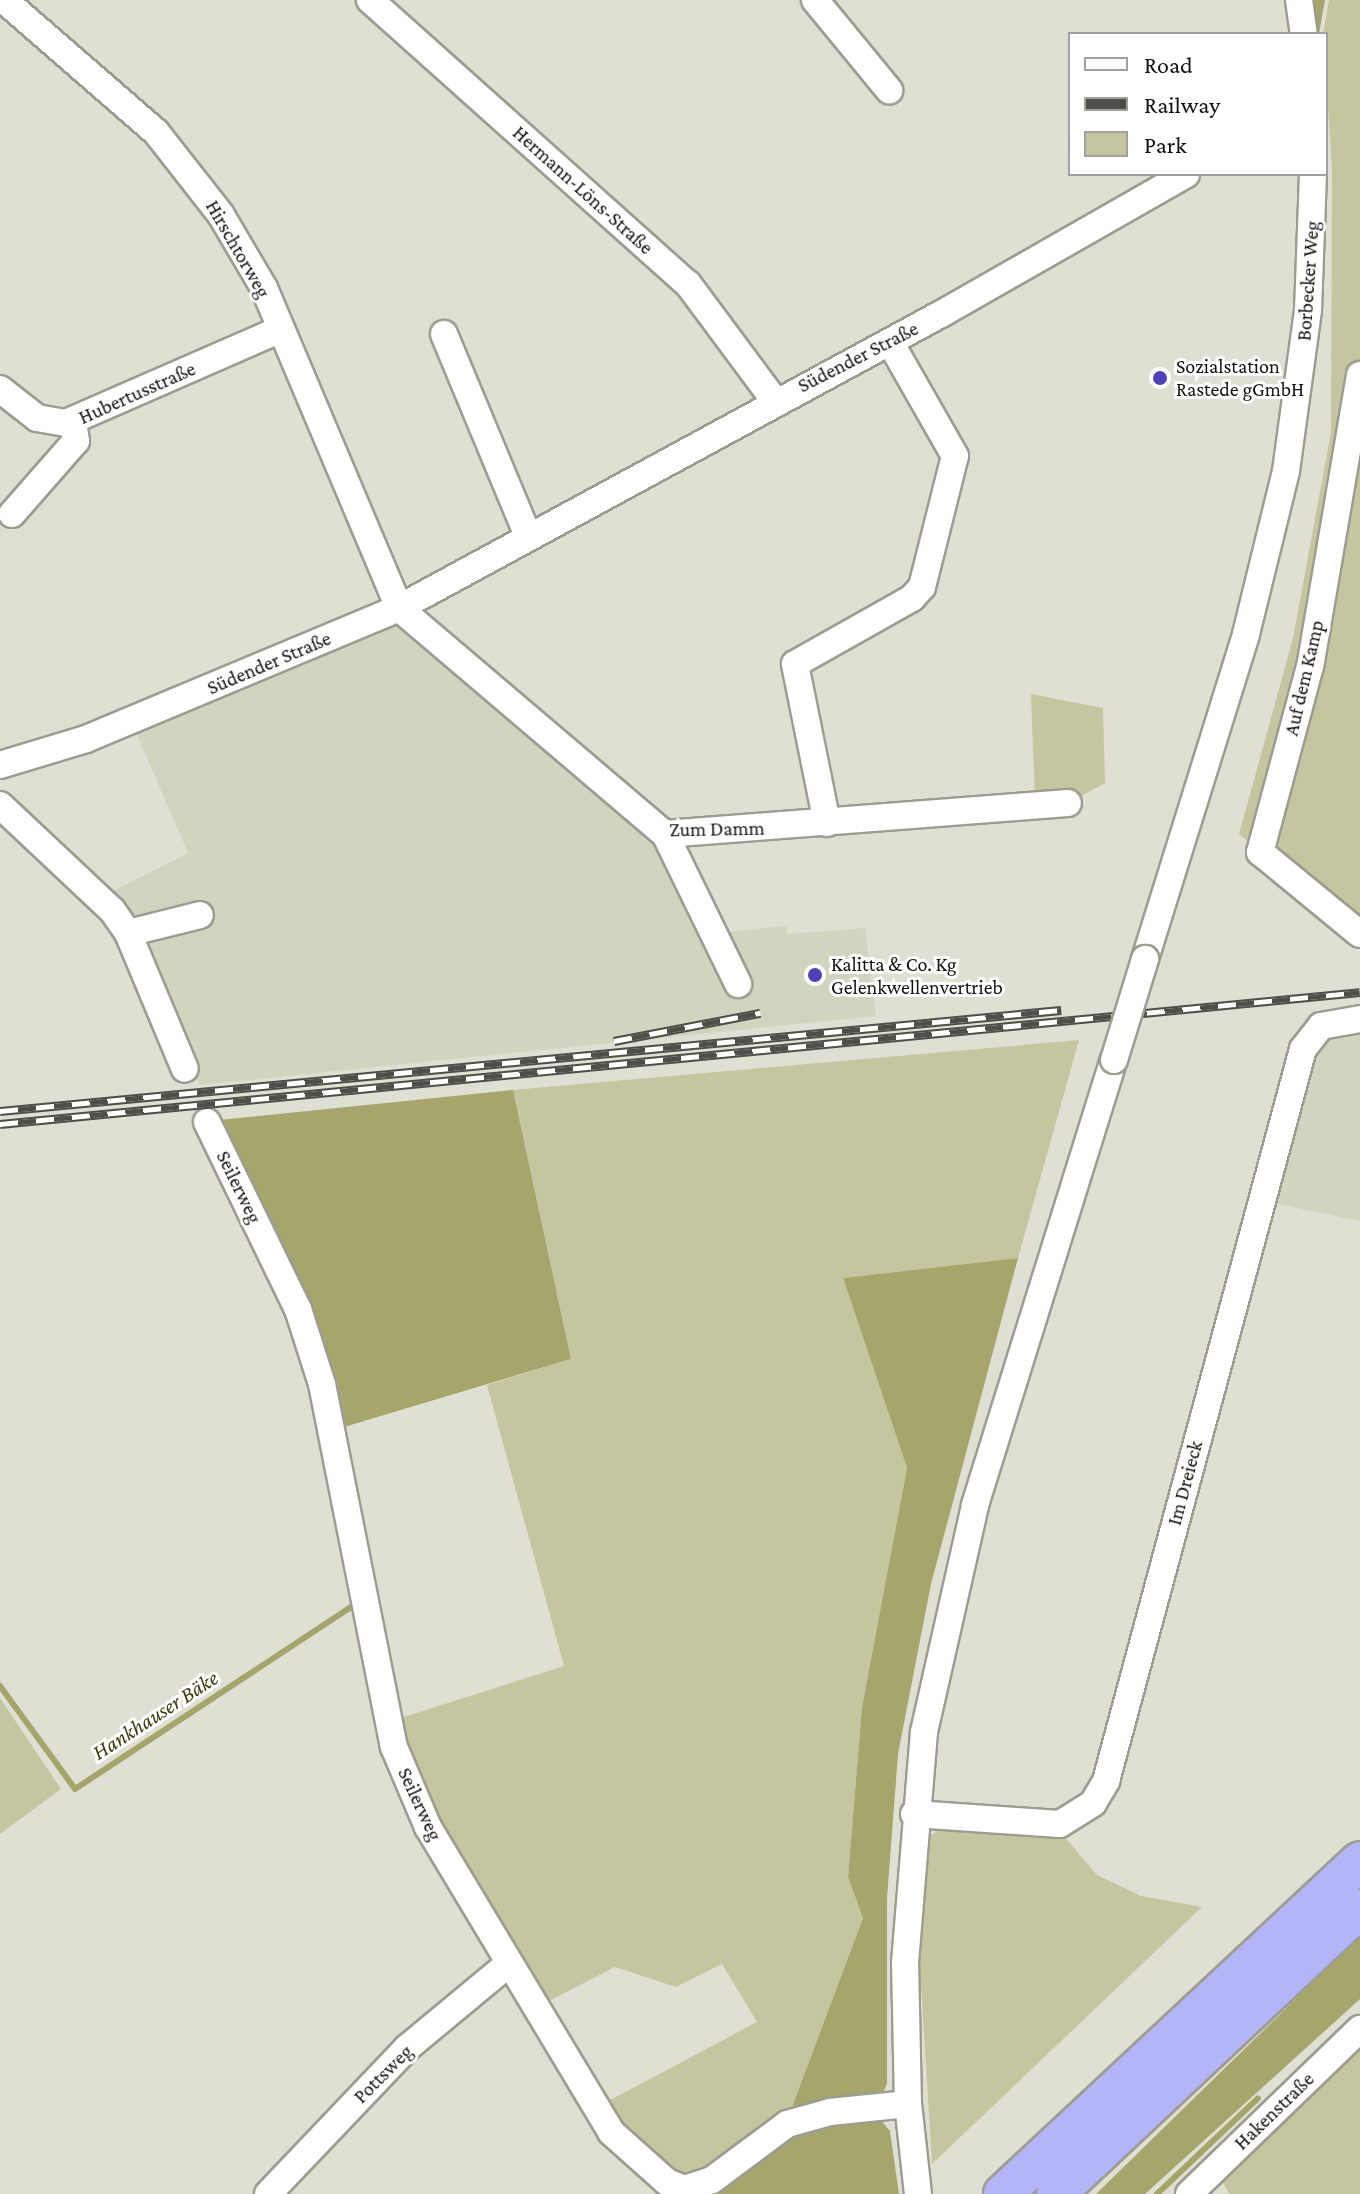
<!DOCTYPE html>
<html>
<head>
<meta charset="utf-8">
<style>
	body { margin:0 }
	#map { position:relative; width:1360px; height:2194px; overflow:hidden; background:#dfe0d3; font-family:"Crimson Pro",serif }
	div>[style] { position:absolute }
	.built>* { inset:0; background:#d3d4c0 }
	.green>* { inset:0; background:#c5c69f }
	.forest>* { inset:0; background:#a6a66c }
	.stream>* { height:6px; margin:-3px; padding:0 3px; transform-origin:3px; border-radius:3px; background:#a5a56b }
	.roads { filter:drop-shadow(2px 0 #9c9c91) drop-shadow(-2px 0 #9c9c91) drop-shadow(0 2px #9c9c91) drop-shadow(0 -2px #9c9c91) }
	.minor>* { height:26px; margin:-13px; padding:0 13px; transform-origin:13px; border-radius:13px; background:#fff }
	.highway>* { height:38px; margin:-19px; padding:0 19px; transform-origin:19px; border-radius:19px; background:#b3b5f8 }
	.rail>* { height:9px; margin-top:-4.5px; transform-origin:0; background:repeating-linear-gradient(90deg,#fff 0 18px,#4e4f48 0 36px); box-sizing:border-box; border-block:2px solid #4e4f48 }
	.bridges { filter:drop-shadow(2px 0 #9c9c91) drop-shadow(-2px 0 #9c9c91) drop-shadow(0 2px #9c9c91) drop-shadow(0 -2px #9c9c91) }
	.minor-bridge>* { height:26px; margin:-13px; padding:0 13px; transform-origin:13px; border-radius:13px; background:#fff }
	.dots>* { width:22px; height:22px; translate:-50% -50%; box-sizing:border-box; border:4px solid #fff; border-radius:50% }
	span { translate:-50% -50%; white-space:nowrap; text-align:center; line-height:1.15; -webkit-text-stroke:6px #fff; paint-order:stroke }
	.street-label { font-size:20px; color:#11110d }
	.poi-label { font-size:20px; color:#11110d }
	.left { translate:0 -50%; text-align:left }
	.water-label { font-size:22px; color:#3a3a0b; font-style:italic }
	.legend { position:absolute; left:1068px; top:32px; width:260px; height:144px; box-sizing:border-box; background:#fff; border:2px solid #a0a09e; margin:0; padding:10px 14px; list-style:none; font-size:24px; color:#11110d }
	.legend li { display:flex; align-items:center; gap:16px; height:40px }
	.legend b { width:40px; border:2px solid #a0a09e }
</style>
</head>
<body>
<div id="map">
	<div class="built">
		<div style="clip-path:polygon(399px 608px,665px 834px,724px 932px,786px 926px,788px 934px,865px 928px,876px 1016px,200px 1085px,117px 909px,103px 896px,188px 853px,131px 721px)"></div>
		<div style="clip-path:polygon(1360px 1014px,1360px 1221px,1267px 1202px,1324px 1017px)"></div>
	</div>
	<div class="green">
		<div style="clip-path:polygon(1329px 0,1360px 0,1360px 937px,1239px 834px,1293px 638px,1331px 432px,1332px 167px,1323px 34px)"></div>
		<div style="clip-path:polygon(1031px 694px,1103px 708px,1105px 783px,1068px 803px,1035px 802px)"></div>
		<div style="clip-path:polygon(1079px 1040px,1018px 1258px,843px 1278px,907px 1468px,862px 1707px,848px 1877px,863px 1918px,789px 2115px,710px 2174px,681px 2182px,601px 2105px,757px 2022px,722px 1964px,676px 1987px,615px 1967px,541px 2005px,428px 1827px,388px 1722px,564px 1666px,487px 1385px,571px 1359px,513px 1090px)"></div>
		<div style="clip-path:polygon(0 1698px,61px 1789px,0 1834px)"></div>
		<div style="clip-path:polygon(946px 1824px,1062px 1834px,1097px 1875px,1141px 1896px,1202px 1907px,932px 2164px,919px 1953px,921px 1857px,929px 1837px)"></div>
		<div style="clip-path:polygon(1360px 2038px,1360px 2194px,1229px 2194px,1220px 2177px)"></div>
	</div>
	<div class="forest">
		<div style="clip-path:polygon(1311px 0,1325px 0,1319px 34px,1317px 34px)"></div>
		<div style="clip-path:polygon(513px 1090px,571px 1359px,334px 1430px,209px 1121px)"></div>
		<div style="clip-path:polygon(1018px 1258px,931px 1584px,898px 1754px,887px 1898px,887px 2084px,880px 2099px,789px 2115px,863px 1918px,848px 1877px,862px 1707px,907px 1468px,843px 1278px)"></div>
		<div style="clip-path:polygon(1360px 1936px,1360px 1999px,1145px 2194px,1096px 2194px)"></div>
		<div style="clip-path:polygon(880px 2119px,890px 2131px,899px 2194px,701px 2194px,819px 2122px)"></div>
	</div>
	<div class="stream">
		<div style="left:0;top:1686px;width:127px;rotate:53.9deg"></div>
		<div style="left:75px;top:1789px;width:340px;rotate:-33.4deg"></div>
		<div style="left:1157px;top:2194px;width:139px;rotate:-43.5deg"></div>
	</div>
	<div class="roads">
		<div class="minor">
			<div style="left:4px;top:0;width:201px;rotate:41deg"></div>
			<div style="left:156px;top:132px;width:105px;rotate:51.9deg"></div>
			<div style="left:221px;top:215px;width:85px;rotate:59.5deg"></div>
			<div style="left:264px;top:288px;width:347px;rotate:67.1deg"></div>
			<div style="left:399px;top:608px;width:349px;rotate:40.4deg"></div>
			<div style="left:665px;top:834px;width:404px;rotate:-4.4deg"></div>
			<div style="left:370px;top:0;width:426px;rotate:41.8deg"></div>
			<div style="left:688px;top:284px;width:144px;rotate:53.4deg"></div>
			<div style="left:815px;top:0;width:117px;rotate:50.6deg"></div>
			<div style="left:1299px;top:0;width:34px;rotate:82deg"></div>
			<div style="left:444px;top:334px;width:219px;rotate:67.4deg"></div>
			<div style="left:1360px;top:375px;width:295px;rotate:99.7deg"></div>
			<div style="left:1310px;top:666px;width:193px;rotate:105deg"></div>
			<div style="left:1260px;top:852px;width:129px;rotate:39.4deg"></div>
			<div style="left:0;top:389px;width:47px;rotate:38.1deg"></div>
			<div style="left:37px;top:418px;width:29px;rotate:10deg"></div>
			<div style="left:66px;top:423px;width:232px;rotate:-23.6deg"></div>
			<div style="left:12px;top:514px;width:97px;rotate:-48.8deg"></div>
			<div style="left:76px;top:441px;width:20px;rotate:-99deg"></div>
			<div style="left:0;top:765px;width:90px;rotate:-16.8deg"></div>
			<div style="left:86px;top:739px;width:339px;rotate:-22.7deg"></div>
			<div style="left:399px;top:608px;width:617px;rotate:-28.48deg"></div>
			<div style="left:941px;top:314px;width:282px;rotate:-29.7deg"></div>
			<div style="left:0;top:805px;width:154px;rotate:43.2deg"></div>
			<div style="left:112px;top:910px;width:28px;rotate:55deg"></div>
			<div style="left:128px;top:933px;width:147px;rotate:67.3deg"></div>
			<div style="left:827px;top:823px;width:162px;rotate:-101.4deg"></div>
			<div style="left:795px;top:664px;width:134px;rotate:-29.4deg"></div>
			<div style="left:912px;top:598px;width:15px;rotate:-48deg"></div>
			<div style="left:922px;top:587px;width:135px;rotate:-75.9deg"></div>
			<div style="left:955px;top:456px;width:131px;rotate:-119.7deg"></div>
			<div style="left:665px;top:834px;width:167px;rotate:64deg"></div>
			<div style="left:128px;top:933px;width:74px;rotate:-14deg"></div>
			<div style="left:1145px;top:959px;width:340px;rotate:-72.7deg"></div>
			<div style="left:1246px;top:634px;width:168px;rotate:-76.2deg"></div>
			<div style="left:1286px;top:471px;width:162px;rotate:-82.2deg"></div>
			<div style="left:1308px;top:310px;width:136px;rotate:-87.9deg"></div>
			<div style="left:207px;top:1122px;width:208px;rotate:64.1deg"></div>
			<div style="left:298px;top:1309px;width:79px;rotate:72.3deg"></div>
			<div style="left:322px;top:1384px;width:370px;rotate:78.8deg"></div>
			<div style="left:394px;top:1747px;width:87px;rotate:67deg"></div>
			<div style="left:428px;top:1827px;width:356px;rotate:59deg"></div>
			<div style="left:611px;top:2132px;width:75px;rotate:41.8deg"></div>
			<div style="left:667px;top:2182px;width:18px;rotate:22deg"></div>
			<div style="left:684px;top:2189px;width:29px;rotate:-18deg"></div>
			<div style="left:712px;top:2180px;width:94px;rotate:-36.7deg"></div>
			<div style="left:787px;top:2124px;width:45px;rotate:-15.6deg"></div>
			<div style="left:830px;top:2112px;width:78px;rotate:-5.9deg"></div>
			<div style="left:914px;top:1814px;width:146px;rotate:3.9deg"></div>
			<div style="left:1060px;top:1824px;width:39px;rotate:-32deg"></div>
			<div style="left:1093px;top:1803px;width:26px;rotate:-59deg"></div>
			<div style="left:1106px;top:1781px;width:758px;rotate:-74.94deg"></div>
			<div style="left:1303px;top:1049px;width:29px;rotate:-52deg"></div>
			<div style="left:1321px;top:1026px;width:40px;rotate:-10deg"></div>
			<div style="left:268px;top:2194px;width:202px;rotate:-46.4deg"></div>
			<div style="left:407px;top:2048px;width:131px;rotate:-39.7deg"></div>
			<div style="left:918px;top:2194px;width:91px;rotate:-96.3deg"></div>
			<div style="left:908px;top:2104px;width:141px;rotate:-91.2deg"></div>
			<div style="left:905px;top:1963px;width:232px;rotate:-85.3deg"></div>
			<div style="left:924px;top:1732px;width:233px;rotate:-77.3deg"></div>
			<div style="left:975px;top:1505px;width:466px;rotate:-72.7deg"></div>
			<div style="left:1189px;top:2194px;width:238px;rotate:-44deg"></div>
		</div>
		<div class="highway">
			<div style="left:1003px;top:2194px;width:488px;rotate:-43deg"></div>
			<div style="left:1056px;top:2194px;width:417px;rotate:-43.2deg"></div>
		</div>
	</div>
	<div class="rail">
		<div style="left:614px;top:1041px;width:149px;rotate:-10.9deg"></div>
		<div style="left:0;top:1111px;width:1066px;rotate:-5.44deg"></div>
		<div style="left:0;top:1124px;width:1366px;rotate:-5.54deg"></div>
	</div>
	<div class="bridges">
		<div class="minor-bridge">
			<div style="left:1114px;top:1060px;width:106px;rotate:-72.9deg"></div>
		</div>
	</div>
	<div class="dots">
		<div style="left:1160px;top:378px;background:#4f41b8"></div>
		<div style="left:815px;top:975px;background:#4f41b8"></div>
	</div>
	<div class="street-label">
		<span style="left:583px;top:190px;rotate:42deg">Hermann-Löns-Straße</span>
		<span style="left:238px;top:249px;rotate:60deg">Hirschtorweg</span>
		<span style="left:1308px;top:281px;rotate:-86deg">Borbecker Weg</span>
		<span style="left:858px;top:357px;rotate:-27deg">Südender Straße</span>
		<span style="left:137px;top:393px;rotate:-24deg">Hubertusstraße</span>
		<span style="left:269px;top:663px;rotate:-23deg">Südender Straße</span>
		<span style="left:1304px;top:678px;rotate:-77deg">Auf dem Kamp</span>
		<span style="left:717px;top:829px;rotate:-1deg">Zum Damm</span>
		<span style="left:239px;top:1187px;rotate:64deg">Seilerweg</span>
		<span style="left:1185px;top:1483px;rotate:-75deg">Im Dreieck</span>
		<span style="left:420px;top:1804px;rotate:65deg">Seilerweg</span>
		<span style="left:383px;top:2074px;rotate:-45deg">Pottsweg</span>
		<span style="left:1274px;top:2111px;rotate:-44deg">Hakenstraße</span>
	</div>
	<div class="poi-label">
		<span class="left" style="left:1176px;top:378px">Sozialstation<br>Rastede gGmbH</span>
		<span class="left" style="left:831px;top:976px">Kalitta &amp; Co. Kg<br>Gelenkwellenvertrieb</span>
	</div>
	<div class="water-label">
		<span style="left:155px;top:1715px;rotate:-33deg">Hankhauser Bäke</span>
	</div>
	<ul class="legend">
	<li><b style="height:10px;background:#fff"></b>Road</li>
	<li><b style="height:10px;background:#4e4f48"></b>Railway</li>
	<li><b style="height:22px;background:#c5c69f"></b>Park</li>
	</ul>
</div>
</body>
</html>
